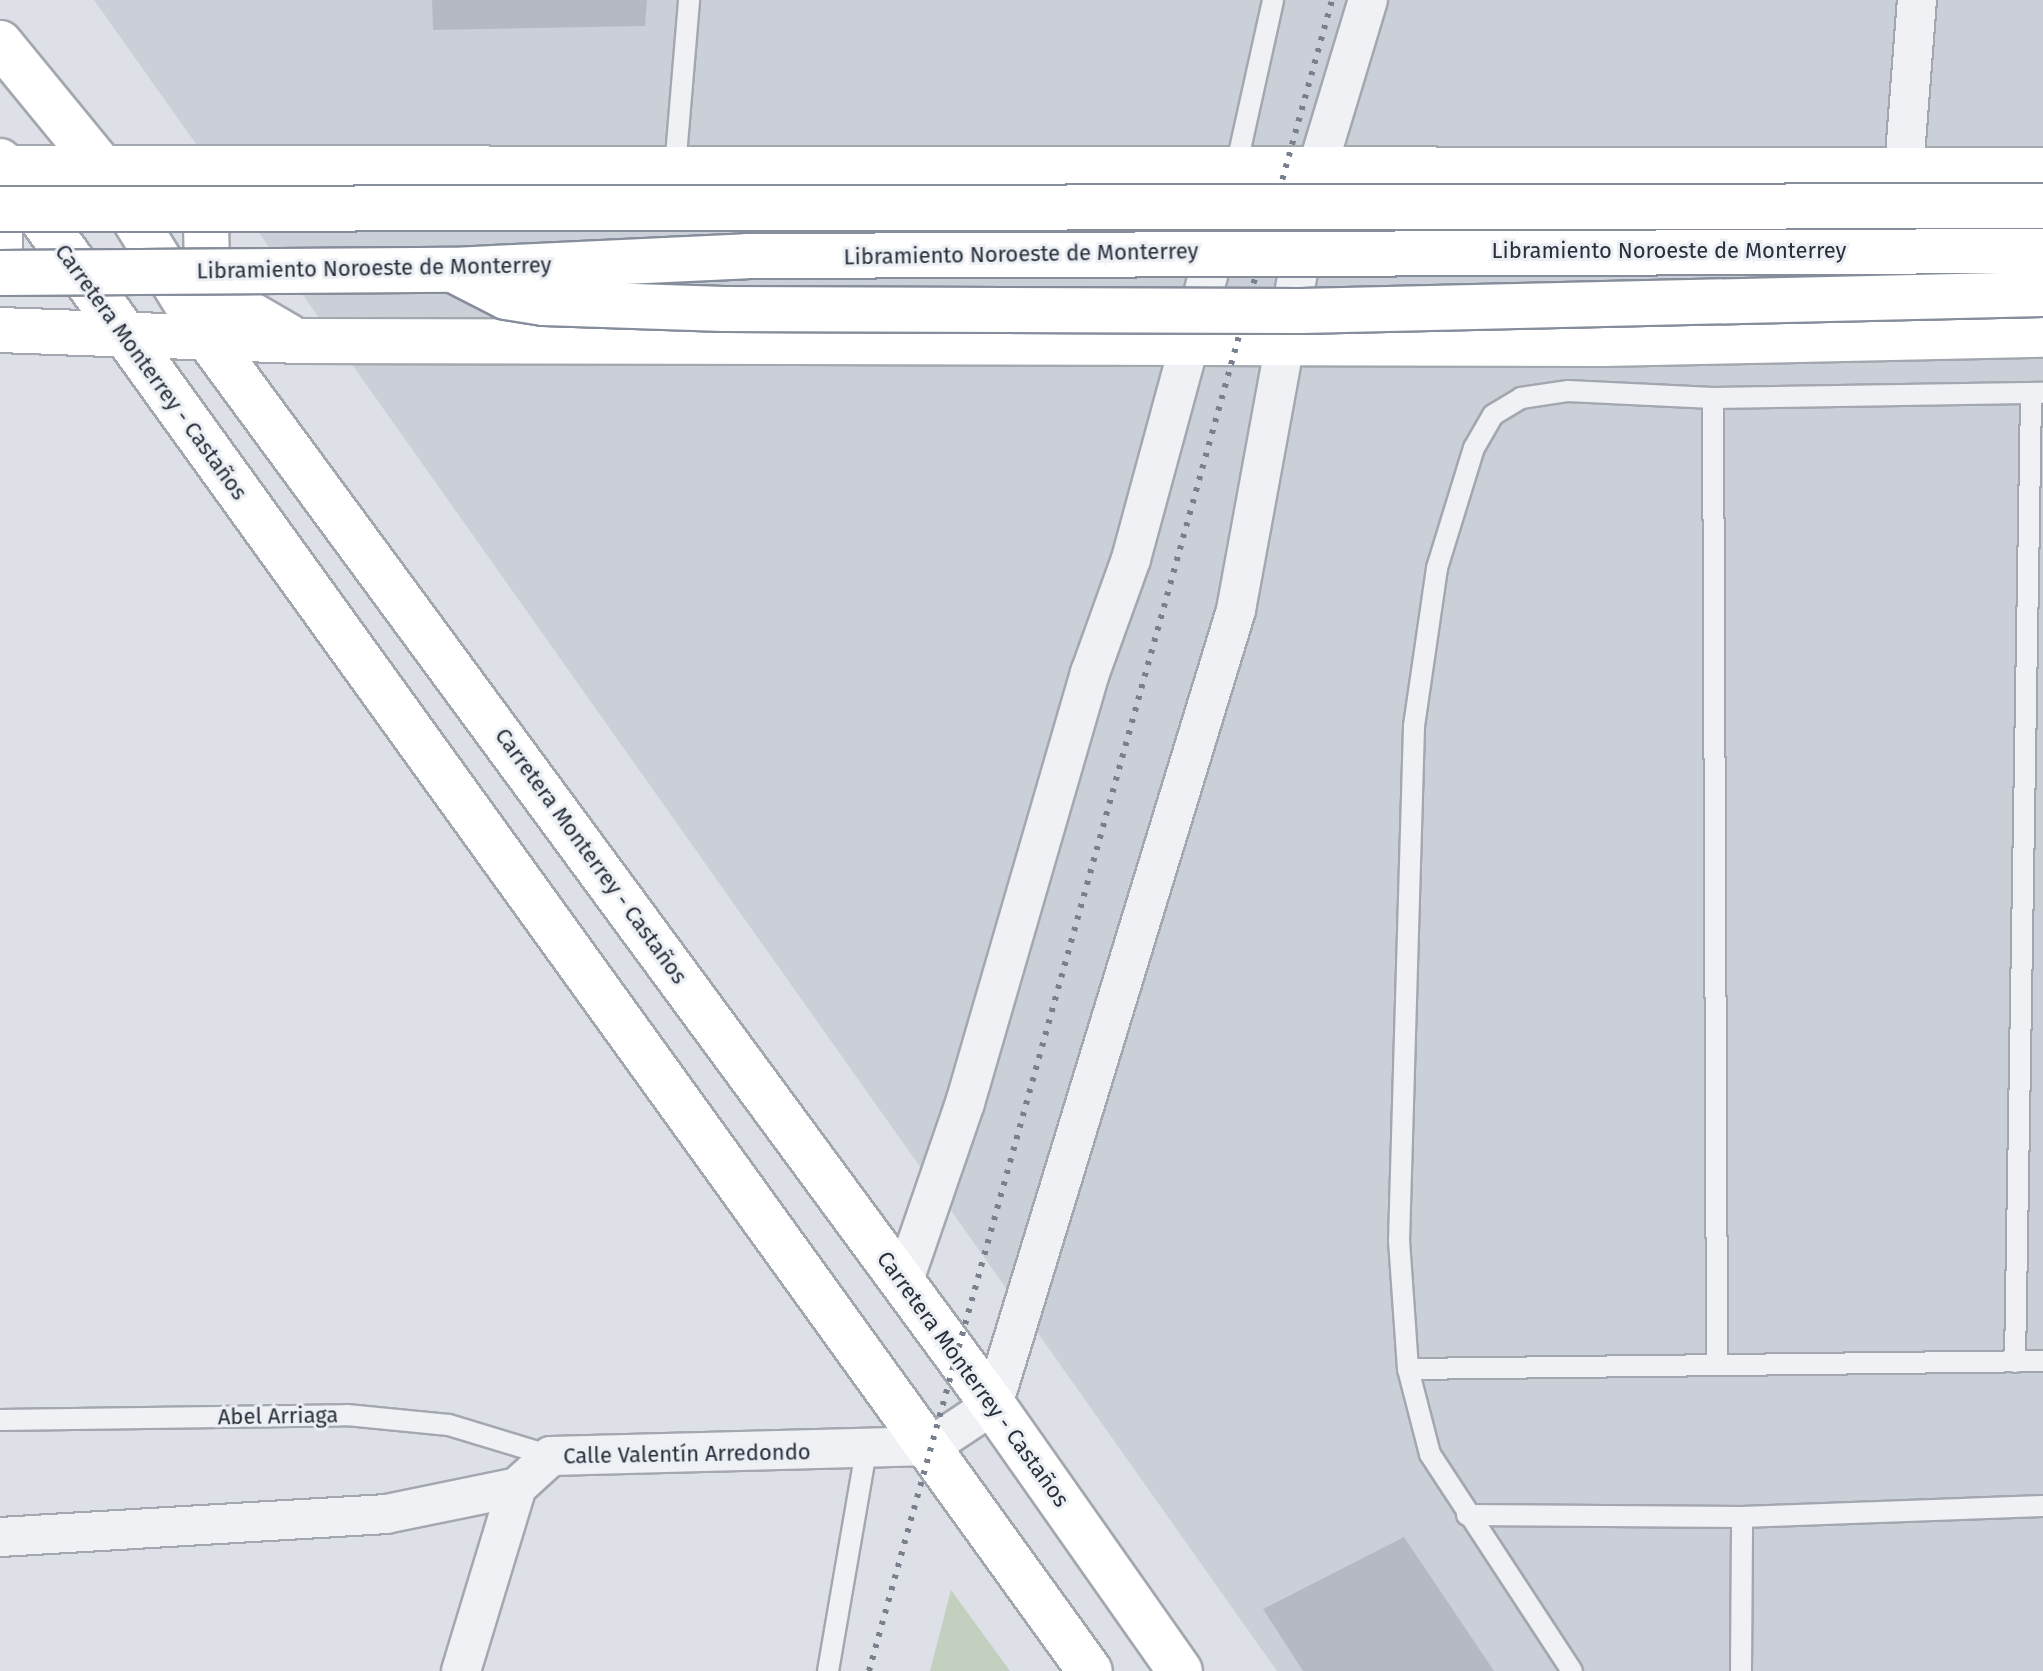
<!DOCTYPE html>
<html>
<head>
<meta charset="utf-8">
<style>
	body { margin:0 }
	#map { position:relative; width:2043px; height:1671px; overflow:hidden; background:#dde0e6; font-family:"Fira Sans",sans-serif }
	div>[style] { position:absolute }
	.built>* { inset:0; background:#cbcfd7 }
	.green>* { inset:0; background:#c3cfbf }
	.building>* { inset:0; background:#b5bac2 }
	.roads { filter:drop-shadow(2px 0 #a3a7af) drop-shadow(-2px 0 #a3a7af) drop-shadow(0 2px #a3a7af) drop-shadow(0 -2px #a3a7af) }
	.lane>* { height:20px; margin:-10px; padding:0 10px; transform-origin:10px; border-radius:10px; background:#eff1f4 }
	.street>* { height:38px; margin:-19px; padding:0 19px; transform-origin:19px; border-radius:19px; background:#eff1f4 }
	.secondary>* { height:44px; margin:-22px; padding:0 22px; transform-origin:22px; border-radius:22px; background:#fff }
	.primary>* { height:44px; margin:-22px; padding:0 22px; transform-origin:22px; border-radius:22px; background:#fff }
	.rail>* { height:6px; margin-top:-3px; transform-origin:0; background:repeating-linear-gradient(90deg,#78808e 0 4px,transparent 0 12px) }
	.bridges { filter:drop-shadow(2px 0 #868e9b) drop-shadow(-2px 0 #868e9b) drop-shadow(0 2px #868e9b) drop-shadow(0 -2px #868e9b) }
	.highway-bridge>* { height:44px; margin:-22px; padding:0 22px; transform-origin:22px; border-radius:22px; background:#fff }
	span { translate:-50% -50%; white-space:nowrap; text-align:center; line-height:1.15; -webkit-text-stroke:6px #eceff4; paint-order:stroke }
	.street-label { font-size:22px; color:#282f3b }
</style>
</head>
<body>
<div id="map">
	<div class="built">
		<div style="clip-path:polygon(94px 0,2043px 0,2043px 1671px,1277px 1671px)"></div>
	</div>
	<div class="green">
		<div style="clip-path:polygon(951px 1590px,1010px 1671px,930px 1671px)"></div>
	</div>
	<div class="building">
		<div style="clip-path:polygon(432px 0,647px 0,645px 26px,433px 30px)"></div>
		<div style="clip-path:polygon(1404px 1537px,1494px 1671px,1303px 1671px,1263px 1609px)"></div>
	</div>
	<div class="roads">
		<div class="lane">
			<div style="left:675px;top:168px;width:169px;rotate:-85.2deg"></div>
			<div style="left:1235px;top:172px;width:176px;rotate:-77.5deg"></div>
			<div style="left:1713px;top:398px;width:967px;rotate:89.76deg"></div>
			<div style="left:2015px;top:1362px;width:969px;rotate:-89.05deg"></div>
			<div style="left:1408px;top:1369px;width:635px;rotate:-0.72deg"></div>
			<div style="left:0;top:1420px;width:347px;rotate:-0.8deg"></div>
			<div style="left:347px;top:1415px;width:102px;rotate:5.6deg"></div>
			<div style="left:449px;top:1425px;width:107px;rotate:16.9deg"></div>
			<div style="left:1467px;top:1515px;width:275px;rotate:0.4deg"></div>
			<div style="left:1742px;top:1517px;width:301px;rotate:-2.1deg"></div>
			<div style="left:828px;top:1671px;width:224px;rotate:-80.2deg"></div>
			<div style="left:1572px;top:1671px;width:259px;rotate:-123.2deg"></div>
			<div style="left:1430px;top:1454px;width:88px;rotate:-104.5deg"></div>
			<div style="left:1408px;top:1369px;width:128px;rotate:-94deg"></div>
			<div style="left:1399px;top:1241px;width:515px;rotate:-88.33deg"></div>
			<div style="left:1414px;top:726px;width:160px;rotate:-81.7deg"></div>
			<div style="left:1437px;top:568px;width:126px;rotate:-72.9deg"></div>
			<div style="left:1474px;top:448px;width:38px;rotate:-60deg"></div>
			<div style="left:1493px;top:415px;width:33px;rotate:-31deg"></div>
			<div style="left:1521px;top:398px;width:48px;rotate:-8.5deg"></div>
			<div style="left:1568px;top:391px;width:145px;rotate:2.8deg"></div>
			<div style="left:1713px;top:398px;width:330px;rotate:-0.9deg"></div>
			<div style="left:1741px;top:1671px;width:154px;rotate:-89.6deg"></div>
		</div>
		<div class="street">
			<div style="left:1904px;top:168px;width:169px;rotate:-85.6deg"></div>
			<div style="left:903px;top:1283px;width:190px;rotate:-71deg"></div>
			<div style="left:965px;top:1103px;width:448px;rotate:-73.8deg"></div>
			<div style="left:1090px;top:673px;width:121px;rotate:-70.2deg"></div>
			<div style="left:1131px;top:559px;width:394px;rotate:-74.8deg"></div>
			<div style="left:0;top:1537px;width:387px;rotate:-3.4deg"></div>
			<div style="left:386px;top:1514px;width:134px;rotate:-11.6deg"></div>
			<div style="left:517px;top:1487px;width:46px;rotate:-42.4deg"></div>
			<div style="left:551px;top:1456px;width:380px;rotate:-1.5deg"></div>
			<div style="left:931px;top:1446px;width:74px;rotate:-33.5deg"></div>
			<div style="left:993px;top:1405px;width:831px;rotate:-73deg"></div>
			<div style="left:1236px;top:610px;width:445px;rotate:-79.6deg"></div>
			<div style="left:1316px;top:172px;width:180px;rotate:-73.2deg"></div>
			<div style="left:461px;top:1671px;width:192px;rotate:-73.1deg"></div>
		</div>
		<div class="secondary">
			<div style="left:0;top:168px;width:2043px;rotate:0.06deg"></div>
			<div style="left:239px;top:184px;width:53px;rotate:128.8deg"></div>
			<div style="left:206px;top:225px;width:42px;rotate:88.6deg"></div>
			<div style="left:207px;top:267px;width:45px;rotate:54.9deg"></div>
			<div style="left:233px;top:304px;width:64px;rotate:30.2deg"></div>
			<div style="left:0;top:230px;width:21px;rotate:90deg"></div>
			<div style="left:0;top:330px;width:302px;rotate:2.1deg"></div>
			<div style="left:302px;top:341px;width:1300px;rotate:0.13deg"></div>
			<div style="left:1602px;top:344px;width:441px;rotate:-1.2deg"></div>
		</div>
		<div class="primary">
			<div style="left:0;top:43px;width:164px;rotate:50.7deg"></div>
			<div style="left:104px;top:170px;width:195px;rotate:58.4deg"></div>
			<div style="left:206px;top:336px;width:1327px;rotate:53.64deg"></div>
			<div style="left:993px;top:1405px;width:325px;rotate:54.9deg"></div>
			<div style="left:0;top:161px;width:1862px;rotate:54.18deg"></div>
		</div>
	</div>
	<div class="rail">
		<div style="left:869px;top:1671px;width:1734px;rotate:-74.51deg"></div>
	</div>
	<div class="bridges">
		<div class="highway-bridge">
			<div style="left:0;top:209px;width:2043px;rotate:-0.08deg"></div>
			<div style="left:455px;top:271px;width:57px;rotate:27deg"></div>
			<div style="left:506px;top:297px;width:38px;rotate:9deg"></div>
			<div style="left:544px;top:303px;width:180px;rotate:1.9deg"></div>
			<div style="left:724px;top:309px;width:577px;rotate:0.2deg"></div>
			<div style="left:1301px;top:311px;width:742px;rotate:-1.31deg"></div>
			<div style="left:0;top:273px;width:453px;rotate:-0.4deg"></div>
			<div style="left:453px;top:270px;width:294px;rotate:-2.7deg"></div>
			<div style="left:747px;top:256px;width:1296px;rotate:-0.22deg"></div>
		</div>
	</div>
	<div class="street-label">
		<span style="left:1669px;top:251px">Libramiento Noroeste de Monterrey</span>
		<span style="left:1021px;top:254px;rotate:-1deg">Libramiento Noroeste de Monterrey</span>
		<span style="left:374px;top:268px;rotate:-1deg">Libramiento Noroeste de Monterrey</span>
		<span style="left:151px;top:372px;rotate:54deg">Carretera Monterrey - Castaños</span>
		<span style="left:591px;top:856px;rotate:54deg">Carretera Monterrey - Castaños</span>
		<span style="left:973px;top:1379px;rotate:54deg">Carretera Monterrey - Castaños</span>
		<span style="left:278px;top:1416px;rotate:-1deg">Abel Arriaga</span>
		<span style="left:687px;top:1454px;rotate:-1deg">Calle Valentín Arredondo</span>
	</div>
</div>
</body>
</html>
